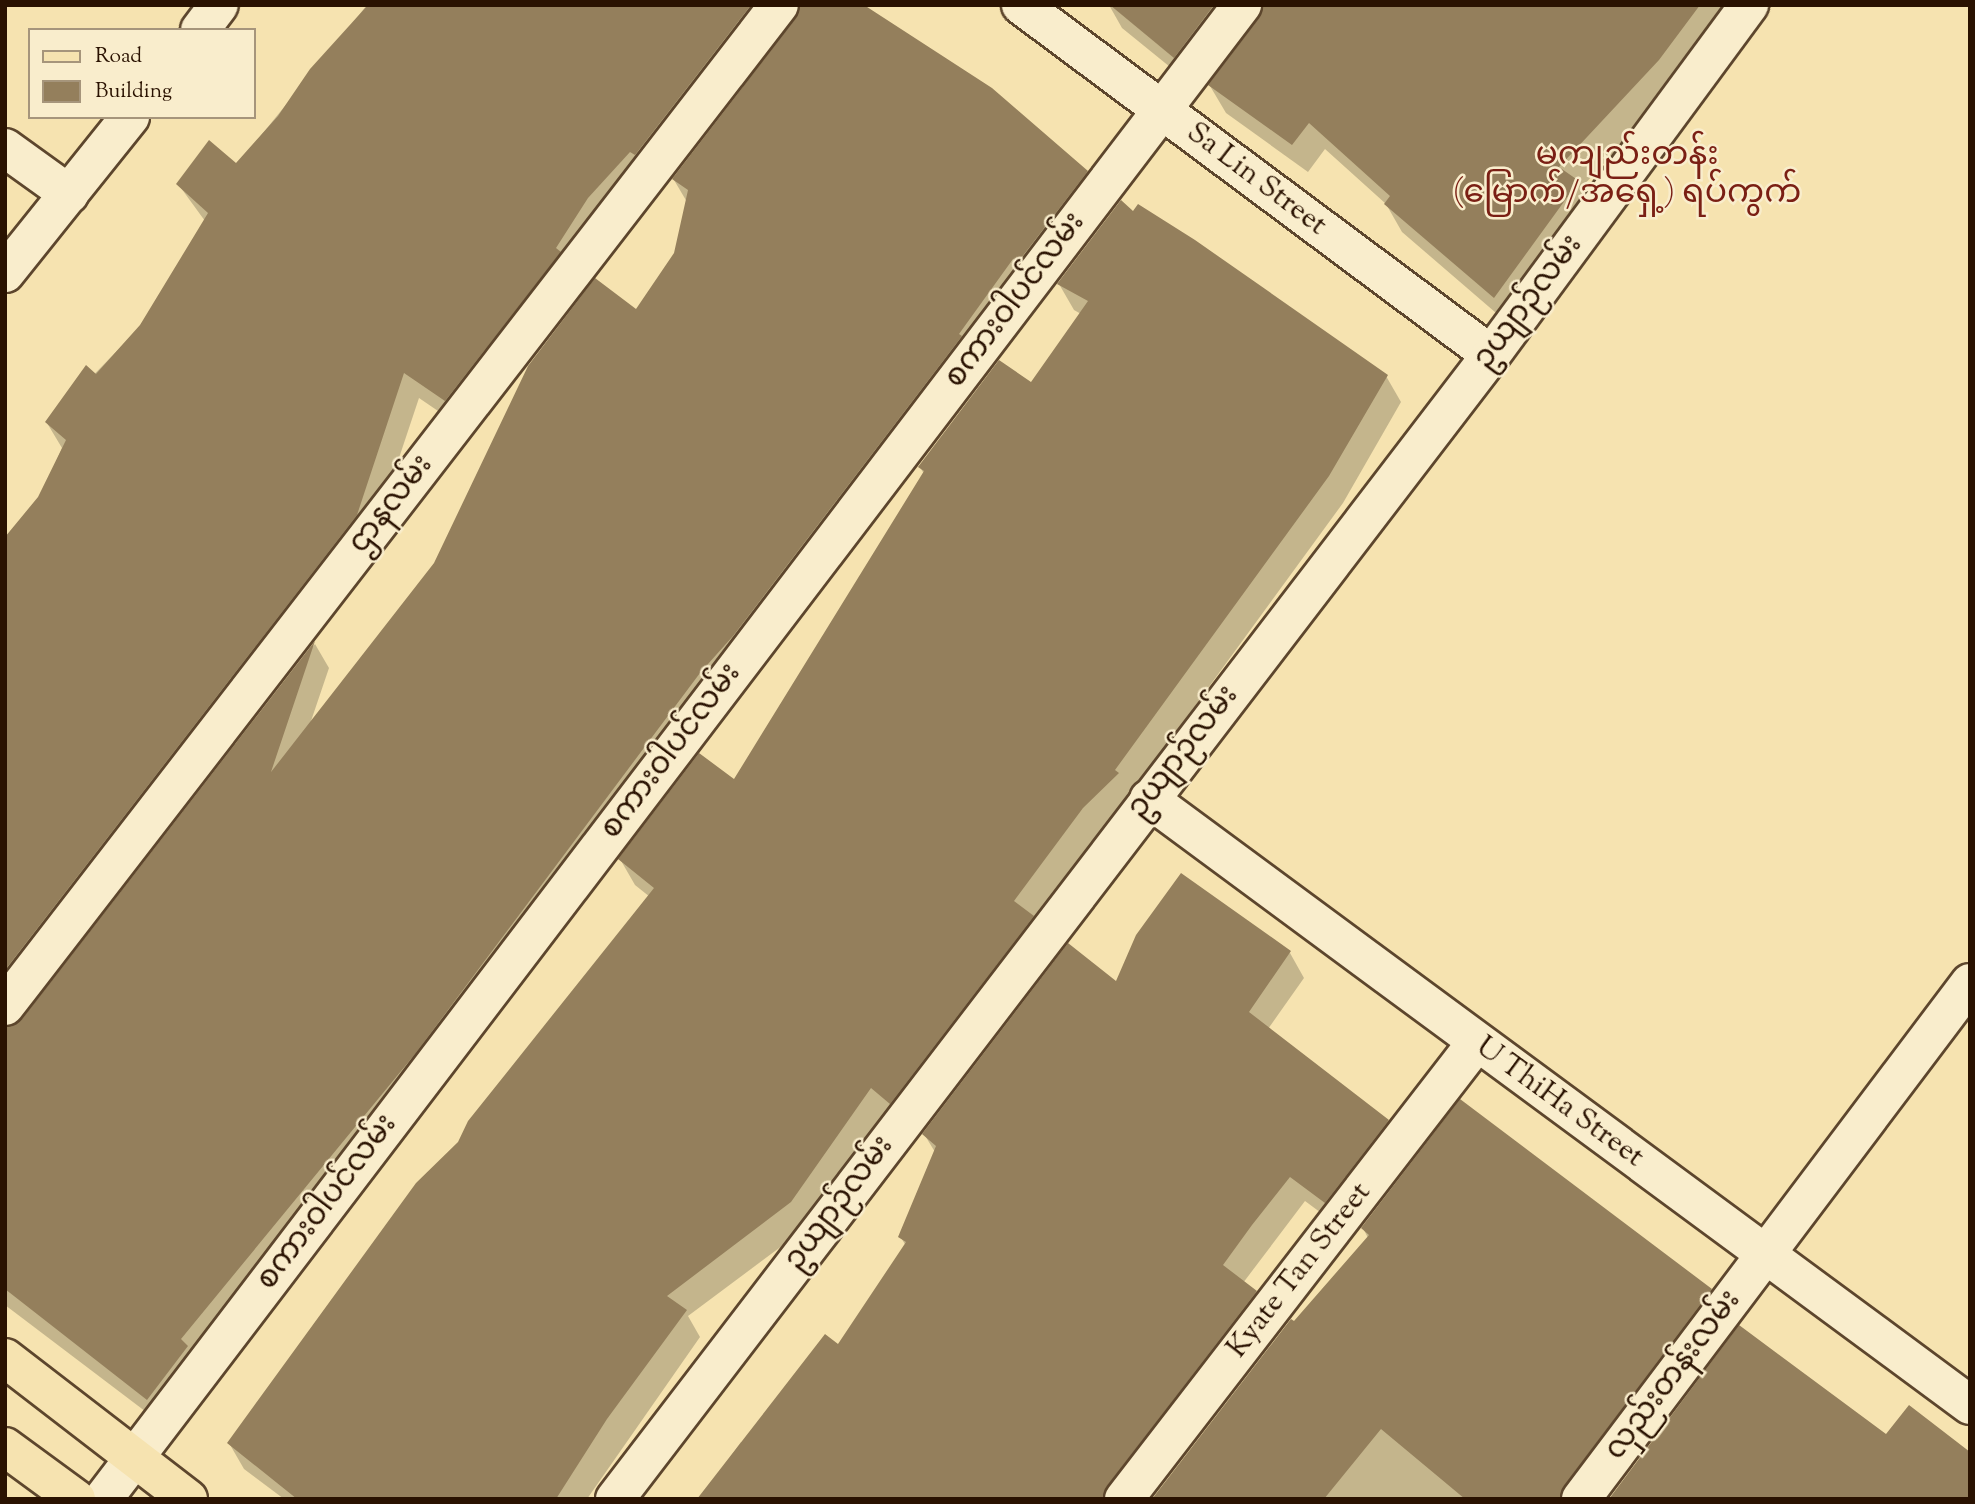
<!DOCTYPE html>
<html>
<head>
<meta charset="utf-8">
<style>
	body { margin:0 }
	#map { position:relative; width:1975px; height:1504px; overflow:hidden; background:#f6e3b0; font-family:"Sorts Mill Goudy","Noto Sans Myanmar",serif }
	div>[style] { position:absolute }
	.shadow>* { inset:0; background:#0003 }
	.building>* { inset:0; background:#947f5c }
	.roads { filter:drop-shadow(2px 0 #5d462d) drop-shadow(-2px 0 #5d462d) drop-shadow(0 2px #5d462d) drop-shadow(0 -2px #5d462d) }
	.minor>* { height:38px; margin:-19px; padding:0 19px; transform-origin:19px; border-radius:19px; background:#f9edcc }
	.major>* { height:38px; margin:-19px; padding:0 19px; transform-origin:19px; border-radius:19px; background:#f6e3b0 }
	span { translate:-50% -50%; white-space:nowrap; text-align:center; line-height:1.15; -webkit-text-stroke:5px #f9edcc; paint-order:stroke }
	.street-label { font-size:30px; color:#2a1201 }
	.quarter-label { font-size:33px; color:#7a1f14 }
	.frame { position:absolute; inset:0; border:7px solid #2a1201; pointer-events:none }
	.legend { position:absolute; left:28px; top:28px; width:228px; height:91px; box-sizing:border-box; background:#f9edcc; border:2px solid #a6957b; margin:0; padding:9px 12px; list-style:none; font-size:21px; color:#2a1201 }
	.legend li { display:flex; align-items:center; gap:14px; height:35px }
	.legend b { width:35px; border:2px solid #a6957b }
</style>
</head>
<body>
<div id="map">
	<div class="shadow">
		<div style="clip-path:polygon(367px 5px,861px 5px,1086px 172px,1101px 198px,162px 1424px,5px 1305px,5px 1028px,25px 1019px,315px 644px,329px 668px,310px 724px,636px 312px,676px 254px,687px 202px,674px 180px,801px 10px,797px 9px,460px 426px,419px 398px,371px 542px,5px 1015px,5px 540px,40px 498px,62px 448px,47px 423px,141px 326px,205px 221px,178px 184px,236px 166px)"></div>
		<div style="clip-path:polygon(1109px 5px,1738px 5px,1674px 88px,1581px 188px,1594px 210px,1510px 325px,1402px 232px,1386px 204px,1325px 149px,1308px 172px,1226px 113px,1210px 86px,1261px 18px,1262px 10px,1241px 19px,1191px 84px,1122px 28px)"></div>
		<div style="clip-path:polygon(1133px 213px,1386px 376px,1401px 402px,1343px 503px,1130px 795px,1133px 800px,1098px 834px,1033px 920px,1047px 943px,905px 1129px,886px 1112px,806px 1228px,688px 1316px,700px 1337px,587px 1499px,284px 1499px,244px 1469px,229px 1443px,650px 897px,635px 885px,620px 859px,734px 782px,924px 474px,920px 467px,1031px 384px,1081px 314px,1074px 310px,1059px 284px)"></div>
		<div style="clip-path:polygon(1290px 953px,1304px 978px,1268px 1029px,1387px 1121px,1402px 1146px,1340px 1227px,1305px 1201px,1243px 1283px,1255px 1292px,1270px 1318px,1130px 1499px,700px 1499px,741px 1442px,744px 1445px,839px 1346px,906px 1246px,900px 1236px,935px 1152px,924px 1134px,1117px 984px)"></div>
		<div style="clip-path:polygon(1363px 1228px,1711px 1290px,1725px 1315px,1587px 1499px,1154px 1499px,1368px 1238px)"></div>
	</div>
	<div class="building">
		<div style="clip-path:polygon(368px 5px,751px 5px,635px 155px,630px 152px,588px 198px,556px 248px,561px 252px,445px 401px,404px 373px,357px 515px,5px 970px,5px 537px,38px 497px,66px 440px,45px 422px,86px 365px,96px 374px,140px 325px,208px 213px,176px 184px,209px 140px,236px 163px,278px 116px,310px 69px)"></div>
		<div style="clip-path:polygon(800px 5px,864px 5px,992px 88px,1088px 171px,1018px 262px,1013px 259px,959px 334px,962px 336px,733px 636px,700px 673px,415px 1054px,181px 1339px,188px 1346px,147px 1400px,5px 1289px,5px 1027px,22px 1019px,315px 641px,271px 772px,434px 563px,528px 366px,595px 278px,636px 309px,674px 253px,688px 190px,672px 179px,796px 18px)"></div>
		<div style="clip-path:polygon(1110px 5px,1214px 5px,1174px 58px)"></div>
		<div style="clip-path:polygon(1263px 5px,1700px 5px,1659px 60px,1559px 167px,1579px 181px,1494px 298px,1384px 204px,1390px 196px,1309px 123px,1292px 145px,1208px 85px,1259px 18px)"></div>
		<div style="clip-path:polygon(1121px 200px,1133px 211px,1138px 204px,1195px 240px,1388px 375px,1329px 476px,1115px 770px,1119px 773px,1083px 808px,1014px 901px,1034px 916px,890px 1104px,871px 1088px,791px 1202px,667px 1296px,687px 1310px,607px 1419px,556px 1499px,297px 1499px,227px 1443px,416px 1183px,458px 1142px,468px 1121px,654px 888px,618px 859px,699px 753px,734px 779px,924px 471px,918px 467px,999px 360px,1031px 382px,1088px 301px,1057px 284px)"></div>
		<div style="clip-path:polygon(1181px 873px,1291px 951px,1249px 1012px,1389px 1120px,1325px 1203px,1290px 1177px,1252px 1225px,1223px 1265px,1257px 1291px,1107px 1486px,1103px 1499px,697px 1499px,825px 1334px,838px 1344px,906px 1242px,898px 1237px,936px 1146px,922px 1134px,1068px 943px,1116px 981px,1136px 935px)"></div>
		<div style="clip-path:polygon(1460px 1099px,1712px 1289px,1564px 1486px,1560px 1499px,1465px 1499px,1381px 1429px,1324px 1499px,1152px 1499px,1291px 1319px,1294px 1321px,1369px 1235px,1361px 1228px)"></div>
		<div style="clip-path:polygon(1739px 1325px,1886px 1434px,1909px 1405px,1970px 1452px,1970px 1499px,1609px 1499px)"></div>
	</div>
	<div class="roads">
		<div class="minor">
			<div style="left:1021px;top:5px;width:586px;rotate:36.67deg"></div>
			<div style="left:200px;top:30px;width:31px;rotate:-53deg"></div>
			<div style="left:5px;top:148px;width:79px;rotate:35.7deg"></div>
			<div style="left:5px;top:273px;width:200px;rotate:-51.3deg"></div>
			<div style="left:1149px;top:799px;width:1020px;rotate:36.43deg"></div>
			<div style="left:5px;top:1006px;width:1265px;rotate:-52.29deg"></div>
			<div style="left:103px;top:1499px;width:1879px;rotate:-52.68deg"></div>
			<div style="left:615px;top:1499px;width:1441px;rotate:-52.56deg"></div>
			<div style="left:1491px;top:355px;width:435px;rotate:-53.6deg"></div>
			<div style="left:1124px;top:1499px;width:576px;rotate:-52.33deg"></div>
			<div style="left:1581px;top:1499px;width:646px;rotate:-52.99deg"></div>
		</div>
		<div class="major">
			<div style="left:5px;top:1358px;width:231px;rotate:37.6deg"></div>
			<div style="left:5px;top:1447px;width:88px;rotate:36.2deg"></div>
		</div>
	</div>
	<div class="street-label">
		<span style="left:1256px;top:180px;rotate:37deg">Sa Lin Street</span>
		<span style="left:1016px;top:301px;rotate:-53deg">စကားဝါပင်လမ်း</span>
		<span style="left:1529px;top:303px;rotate:-53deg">ဥယျာဉ်လမ်း</span>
		<span style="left:392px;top:505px;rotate:-52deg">ဌာနလမ်း</span>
		<span style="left:672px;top:752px;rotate:-53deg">စကားဝါပင်လမ်း</span>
		<span style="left:1184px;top:753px;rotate:-52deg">ဥယျာဉ်လမ်း</span>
		<span style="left:1559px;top:1103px;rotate:36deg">U ThiHa Street</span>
		<span style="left:328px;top:1203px;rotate:-53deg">စကားဝါပင်လမ်း</span>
		<span style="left:840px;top:1204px;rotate:-53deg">ဥယျာဉ်လမ်း</span>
		<span style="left:1300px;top:1271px;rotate:-52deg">Kyate Tan Street</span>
		<span style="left:1674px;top:1376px;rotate:-53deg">လှည်းတန်းလမ်း</span>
	</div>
	<div class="quarter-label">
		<span style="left:1627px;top:176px">မကျည်းတန်း<br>(မြောက်/အရှေ့) ရပ်ကွက်</span>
	</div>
	<div class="frame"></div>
	<ul class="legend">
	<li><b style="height:9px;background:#f6e3b0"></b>Road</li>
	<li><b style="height:19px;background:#947f5c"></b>Building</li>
	</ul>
</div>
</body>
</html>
